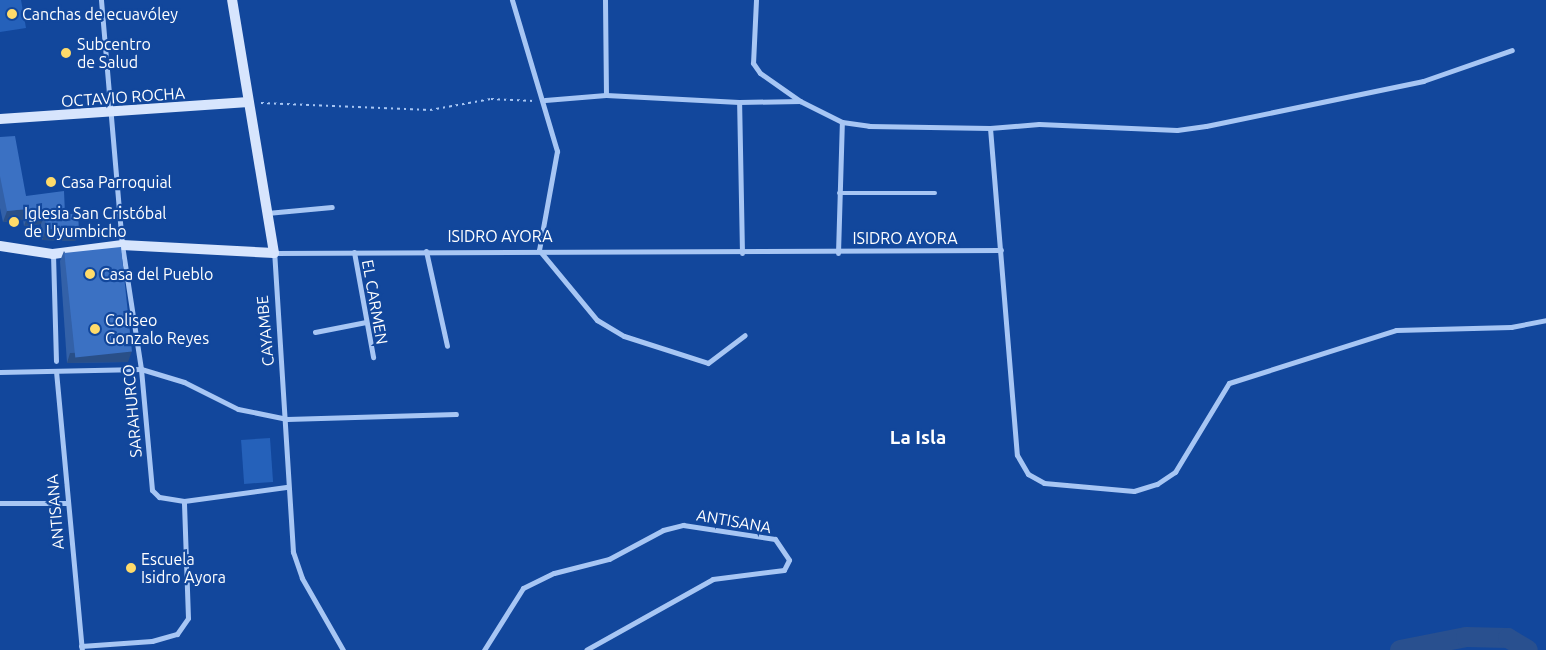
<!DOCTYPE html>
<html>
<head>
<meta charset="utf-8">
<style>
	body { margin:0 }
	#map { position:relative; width:1546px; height:650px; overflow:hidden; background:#12479c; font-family:Ubuntu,sans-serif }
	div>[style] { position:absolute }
	.green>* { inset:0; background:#2561ba; transform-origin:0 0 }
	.river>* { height:20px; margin:-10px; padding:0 10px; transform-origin:10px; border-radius:10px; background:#29508f }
	.path>* { height:2px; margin-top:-1px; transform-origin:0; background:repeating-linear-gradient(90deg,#a7c6f4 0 2.5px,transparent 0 6.5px) }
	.lane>* { height:4px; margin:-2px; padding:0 2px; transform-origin:2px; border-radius:2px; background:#a7c6f4 }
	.street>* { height:5px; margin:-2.5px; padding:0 2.5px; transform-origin:2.5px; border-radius:2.5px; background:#a7c6f4 }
	.secondary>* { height:10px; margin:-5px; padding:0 5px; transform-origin:5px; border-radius:5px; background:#d7e5fd }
	.wall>* { inset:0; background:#3361a8 }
	.shaded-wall>* { inset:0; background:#294f88 }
	.building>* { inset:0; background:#3b71c3; transform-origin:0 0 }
	.dots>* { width:14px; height:14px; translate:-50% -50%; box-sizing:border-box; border:2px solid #12479c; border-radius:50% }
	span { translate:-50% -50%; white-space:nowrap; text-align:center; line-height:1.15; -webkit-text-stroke:4.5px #12479c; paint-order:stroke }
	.poi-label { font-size:16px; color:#fff }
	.left { translate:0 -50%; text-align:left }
	.street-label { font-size:16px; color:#fff }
	.quarter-label { font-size:19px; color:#fff; font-weight:700 }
</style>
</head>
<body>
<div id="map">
	<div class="green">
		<div style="clip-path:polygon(0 0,21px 0,26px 28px,0 32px)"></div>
		<div style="left:270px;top:438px;width:44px;height:29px;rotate:86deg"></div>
	</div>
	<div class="river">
		<div style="left:1400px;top:650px;width:67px;rotate:-11.1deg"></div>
		<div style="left:1466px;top:637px;width:42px;rotate:1.4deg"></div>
		<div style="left:1508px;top:638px;width:23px;rotate:31deg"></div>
	</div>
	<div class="path">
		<div style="left:261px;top:103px;width:169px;rotate:2.4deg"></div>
		<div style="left:430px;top:110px;width:62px;rotate:-10.2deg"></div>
		<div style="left:491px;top:99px;width:43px;rotate:2.7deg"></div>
	</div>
	<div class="lane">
		<div style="left:839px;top:193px;width:96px"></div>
	</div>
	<div class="street">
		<div style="left:512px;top:0;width:158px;rotate:73.4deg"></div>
		<div style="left:557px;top:151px;width:101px;rotate:100.3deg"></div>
		<div style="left:539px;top:250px;width:91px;rotate:50.4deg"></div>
		<div style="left:597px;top:320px;width:31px;rotate:31deg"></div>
		<div style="left:624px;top:336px;width:88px;rotate:17.8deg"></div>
		<div style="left:708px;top:363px;width:46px;rotate:-37.1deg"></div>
		<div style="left:605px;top:0;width:95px;rotate:89.4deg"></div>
		<div style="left:756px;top:0;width:63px;rotate:92.7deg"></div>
		<div style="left:753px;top:63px;width:12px;rotate:55deg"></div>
		<div style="left:760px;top:73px;width:49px;rotate:35deg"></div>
		<div style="left:545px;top:100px;width:61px;rotate:-4.7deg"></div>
		<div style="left:606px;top:95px;width:133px;rotate:3deg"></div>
		<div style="left:990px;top:128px;width:49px;rotate:-4.7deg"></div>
		<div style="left:1039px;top:124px;width:138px;rotate:2.5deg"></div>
		<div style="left:1177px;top:130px;width:29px;rotate:-8deg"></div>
		<div style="left:1206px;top:126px;width:222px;rotate:-11.7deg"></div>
		<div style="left:1423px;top:81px;width:94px;rotate:-19.2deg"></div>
		<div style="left:267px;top:213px;width:65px;rotate:-5.3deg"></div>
		<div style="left:426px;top:251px;width:97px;rotate:77.5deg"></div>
		<div style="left:354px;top:252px;width:107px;rotate:79.7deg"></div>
		<div style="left:742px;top:253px;width:151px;rotate:-91.1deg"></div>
		<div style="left:739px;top:102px;width:61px;rotate:-0.9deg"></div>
		<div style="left:800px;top:101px;width:47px;rotate:26.6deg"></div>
		<div style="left:842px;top:122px;width:27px;rotate:8deg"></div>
		<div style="left:869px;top:126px;width:121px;rotate:0.9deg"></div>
		<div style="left:990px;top:128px;width:328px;rotate:85.3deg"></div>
		<div style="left:1017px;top:455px;width:22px;rotate:60deg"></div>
		<div style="left:1028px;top:474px;width:18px;rotate:29deg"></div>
		<div style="left:1044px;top:483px;width:90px;rotate:5.1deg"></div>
		<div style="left:1134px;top:491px;width:24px;rotate:-17deg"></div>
		<div style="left:1157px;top:484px;width:22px;rotate:-34deg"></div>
		<div style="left:1175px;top:472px;width:104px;rotate:-58.8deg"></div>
		<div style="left:1229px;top:383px;width:175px;rotate:-17.6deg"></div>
		<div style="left:1396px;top:330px;width:115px;rotate:-1.5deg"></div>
		<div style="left:1511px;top:327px;width:36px;rotate:-11deg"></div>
		<div style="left:838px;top:253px;width:131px;rotate:-88.3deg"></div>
		<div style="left:53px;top:254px;width:107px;rotate:88.4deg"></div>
		<div style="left:315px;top:332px;width:52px;rotate:-11.1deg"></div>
		<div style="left:56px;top:371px;width:280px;rotate:84.7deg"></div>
		<div style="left:0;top:372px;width:141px;rotate:-1.2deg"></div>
		<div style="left:141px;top:369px;width:45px;rotate:16.8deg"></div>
		<div style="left:184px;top:382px;width:60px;rotate:26.6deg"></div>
		<div style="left:238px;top:409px;width:50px;rotate:11.5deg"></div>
		<div style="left:287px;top:419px;width:169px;rotate:-1.7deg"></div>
		<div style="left:184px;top:501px;width:103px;rotate:-7.8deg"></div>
		<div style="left:0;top:503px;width:66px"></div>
		<div style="left:81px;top:646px;width:71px;rotate:-4deg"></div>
		<div style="left:152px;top:641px;width:26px;rotate:-16deg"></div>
		<div style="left:177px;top:634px;width:19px;rotate:-55deg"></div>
		<div style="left:188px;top:618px;width:117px;rotate:-92deg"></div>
		<div style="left:184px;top:501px;width:25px;rotate:-171deg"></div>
		<div style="left:159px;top:497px;width:10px;rotate:-135deg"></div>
		<div style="left:152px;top:490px;width:121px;rotate:-95.2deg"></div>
		<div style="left:141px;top:369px;width:125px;rotate:-98.7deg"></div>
		<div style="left:122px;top:245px;width:246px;rotate:-94.9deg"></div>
		<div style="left:343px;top:650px;width:83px;rotate:-119.7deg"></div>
		<div style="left:302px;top:578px;width:28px;rotate:-109deg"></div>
		<div style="left:293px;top:552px;width:300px;rotate:-93.6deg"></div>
		<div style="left:274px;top:253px;width:727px;rotate:-0.24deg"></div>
		<div style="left:484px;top:650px;width:73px;rotate:-57.8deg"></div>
		<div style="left:523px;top:588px;width:34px;rotate:-26deg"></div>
		<div style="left:554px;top:573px;width:57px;rotate:-14.3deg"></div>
		<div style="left:609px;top:559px;width:61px;rotate:-28.2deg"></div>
		<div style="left:663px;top:530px;width:21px;rotate:-14deg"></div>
		<div style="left:683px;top:525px;width:93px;rotate:8.7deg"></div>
		<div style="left:775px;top:539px;width:25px;rotate:56deg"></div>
		<div style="left:789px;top:560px;width:11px;rotate:117deg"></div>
		<div style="left:784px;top:570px;width:72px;rotate:172.8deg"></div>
		<div style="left:713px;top:579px;width:145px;rotate:150.8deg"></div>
	</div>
	<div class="secondary">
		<div style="left:0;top:119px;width:249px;rotate:-3.9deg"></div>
		<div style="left:0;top:246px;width:54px;rotate:8.6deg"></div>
		<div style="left:53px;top:254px;width:70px;rotate:-7.4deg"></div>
		<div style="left:122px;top:245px;width:152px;rotate:3deg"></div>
		<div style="left:274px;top:253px;width:256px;rotate:-99.4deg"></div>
	</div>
	<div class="wall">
		<div style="clip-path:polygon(0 137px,26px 196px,65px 214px,79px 230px,75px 241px,42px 240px,41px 224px,24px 226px,23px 220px,3px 222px,0 208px)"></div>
		<div style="clip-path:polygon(64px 251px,128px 362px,67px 363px,60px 261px)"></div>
	</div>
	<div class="shaded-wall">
		<div style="clip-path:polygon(27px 209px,23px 220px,3px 222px,7px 211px)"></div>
		<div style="clip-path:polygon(45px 213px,41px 224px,24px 226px,28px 215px)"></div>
		<div style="clip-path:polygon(46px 229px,79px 230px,75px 241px,42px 240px)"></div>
		<div style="clip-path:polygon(132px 351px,128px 362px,67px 363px,70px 353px)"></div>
	</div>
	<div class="building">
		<div style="clip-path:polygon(15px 136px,26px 196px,64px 191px,65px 214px,78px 214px,79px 230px,46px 229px,45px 213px,28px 215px,27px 209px,7px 211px,0 176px,0 137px)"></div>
		<div style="left:121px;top:247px;width:105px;height:57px;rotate:84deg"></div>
	</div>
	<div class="dots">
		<div style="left:12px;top:14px;background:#ffdb6a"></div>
		<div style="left:66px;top:53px;background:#ffdb6a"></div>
		<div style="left:51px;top:182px;background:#ffdb6a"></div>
		<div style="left:14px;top:222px;background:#ffdb6a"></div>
		<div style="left:90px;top:274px;background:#ffdb6a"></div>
		<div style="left:95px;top:329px;background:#ffdb6a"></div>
		<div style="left:131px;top:568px;background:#ffdb6a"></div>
	</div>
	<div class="poi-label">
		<span class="left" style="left:22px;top:14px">Canchas de ecuavóley</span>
		<span class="left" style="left:77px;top:53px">Subcentro<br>de Salud</span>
		<span class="left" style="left:61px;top:182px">Casa Parroquial</span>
		<span class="left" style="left:24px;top:222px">Iglesia San Cristóbal<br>de Uyumbicho</span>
		<span class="left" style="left:100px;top:274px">Casa del Pueblo</span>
		<span class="left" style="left:105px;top:329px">Coliseo<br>Gonzalo Reyes</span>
		<span class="left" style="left:141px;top:568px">Escuela<br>Isidro Ayora</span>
	</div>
	<div class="street-label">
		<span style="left:123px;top:97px;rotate:-4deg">OCTAVIO ROCHA</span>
		<span style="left:500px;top:236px">ISIDRO AYORA</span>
		<span style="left:905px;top:238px">ISIDRO AYORA</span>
		<span style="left:375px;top:302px;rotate:80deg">EL CARMEN</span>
		<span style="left:265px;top:331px;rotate:-95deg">CAYAMBE</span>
		<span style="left:132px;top:411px;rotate:-95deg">SARAHURCO</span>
		<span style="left:55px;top:512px;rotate:-95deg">ANTISANA</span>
		<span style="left:734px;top:521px;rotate:10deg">ANTISANA</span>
	</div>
	<div class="quarter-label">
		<span style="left:918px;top:438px">La Isla</span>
	</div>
</div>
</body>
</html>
